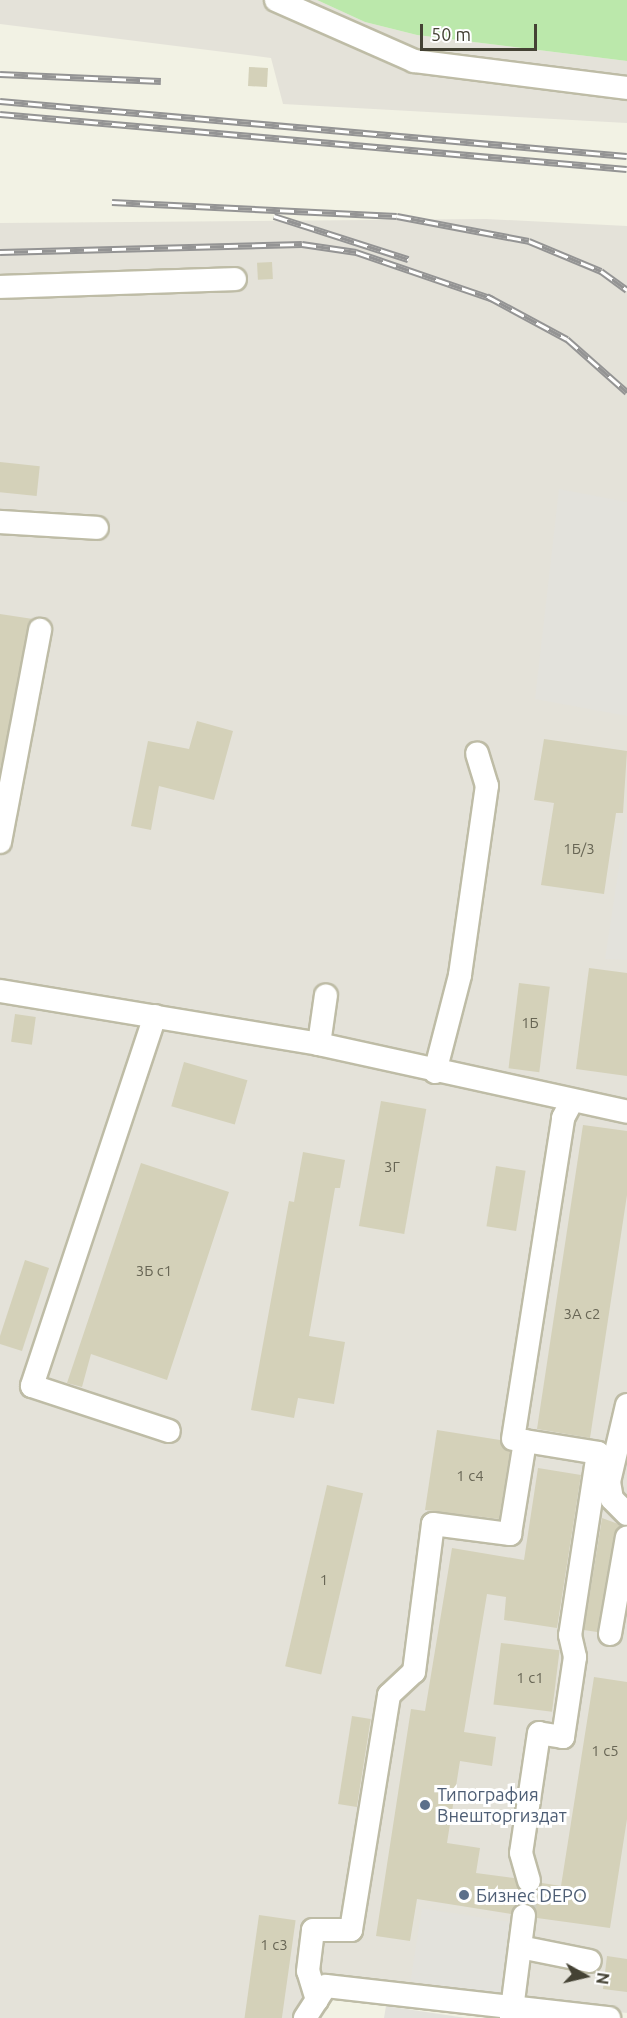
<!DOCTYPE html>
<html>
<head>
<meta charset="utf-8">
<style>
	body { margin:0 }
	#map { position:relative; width:627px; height:2018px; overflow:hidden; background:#f2f2e4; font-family:Ubuntu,sans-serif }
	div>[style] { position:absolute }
	.industrial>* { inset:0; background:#e4e2d9 }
	.green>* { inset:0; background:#bbe8ab }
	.parking>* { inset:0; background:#e3e2dc; transform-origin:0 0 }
	.building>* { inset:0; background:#d4d1b9; transform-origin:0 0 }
	.minor-tunnel>* { height:22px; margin-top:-11px; transform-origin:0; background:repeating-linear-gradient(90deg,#cfcfc1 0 22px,transparent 0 33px) }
	.roads { filter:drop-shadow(2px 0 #bebca6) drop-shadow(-2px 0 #bebca6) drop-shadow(0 2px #bebca6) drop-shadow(0 -2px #bebca6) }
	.minor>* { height:22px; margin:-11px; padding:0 11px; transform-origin:11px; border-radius:11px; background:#fff }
	.rail>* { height:7px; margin-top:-3.5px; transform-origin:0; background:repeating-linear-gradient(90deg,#fff 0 14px,#949494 0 28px); box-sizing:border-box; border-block:2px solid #949494 }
	.dots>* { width:16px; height:16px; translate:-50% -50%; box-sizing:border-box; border:3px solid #fff; border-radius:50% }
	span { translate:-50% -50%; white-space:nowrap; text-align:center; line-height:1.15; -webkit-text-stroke:6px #fff; paint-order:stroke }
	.number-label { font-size:15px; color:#686655 }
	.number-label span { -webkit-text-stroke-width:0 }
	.service-label { font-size:18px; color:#4e5e75 }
	.left { translate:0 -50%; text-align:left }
	.north { position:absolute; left:555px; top:1946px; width:60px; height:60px; -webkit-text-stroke:4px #fff; paint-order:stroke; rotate:98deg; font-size:16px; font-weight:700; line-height:24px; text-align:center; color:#444234 }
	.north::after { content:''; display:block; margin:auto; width:21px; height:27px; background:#444234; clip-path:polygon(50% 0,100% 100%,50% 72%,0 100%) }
	.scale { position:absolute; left:420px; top:24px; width:117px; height:27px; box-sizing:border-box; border:3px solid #444234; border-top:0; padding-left:8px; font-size:18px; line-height:21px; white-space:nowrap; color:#444234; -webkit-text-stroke:4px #fff; paint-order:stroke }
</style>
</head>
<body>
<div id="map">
	<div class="industrial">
		<div style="clip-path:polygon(0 0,317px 0,365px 22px,417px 35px,627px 61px,627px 123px,283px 104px,271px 58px,0 24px)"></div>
		<div style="clip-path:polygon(486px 219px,627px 226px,627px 2013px,322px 1980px,314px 2018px,0 2018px,0 223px)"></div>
	</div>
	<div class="green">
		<div style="clip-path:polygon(317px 0,627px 0,627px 61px,417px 35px,365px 22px)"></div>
	</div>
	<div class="parking">
		<div style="clip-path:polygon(559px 489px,627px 502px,627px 716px,535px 699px)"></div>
		<div style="clip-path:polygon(627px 814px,627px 960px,605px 959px)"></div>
		<div style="left:422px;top:1908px;width:98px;height:74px;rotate:9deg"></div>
		<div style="clip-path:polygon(386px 2006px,466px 2018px,384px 2018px)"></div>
	</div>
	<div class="building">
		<div style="left:249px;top:67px;width:19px;height:19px;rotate:3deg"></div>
		<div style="left:272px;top:262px;width:17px;height:15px;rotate:87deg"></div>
		<div style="left:0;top:462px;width:40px;height:30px;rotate:6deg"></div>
		<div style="clip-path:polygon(0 614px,33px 619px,0 769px)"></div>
		<div style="clip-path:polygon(197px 721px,233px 731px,214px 800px,159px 786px,151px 830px,131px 826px,148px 741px,189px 749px)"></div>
		<div style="clip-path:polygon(544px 739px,627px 751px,623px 813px,616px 813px,604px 894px,541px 885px,554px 803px,534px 800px)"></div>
		<div style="clip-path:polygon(589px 968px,627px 973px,627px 1076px,576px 1069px)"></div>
		<div style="left:519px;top:983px;width:31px;height:86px;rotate:7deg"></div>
		<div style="left:15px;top:1014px;width:21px;height:28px;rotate:8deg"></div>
		<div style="left:184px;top:1062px;width:66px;height:46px;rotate:16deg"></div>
		<div style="left:381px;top:1101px;width:46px;height:127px;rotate:10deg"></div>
		<div style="clip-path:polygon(583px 1125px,627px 1131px,627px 1195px,590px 1438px,537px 1429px)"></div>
		<div style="clip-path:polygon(303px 1152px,345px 1160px,340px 1188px,335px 1188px,309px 1336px,345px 1342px,334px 1404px,298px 1398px,294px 1418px,251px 1410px,289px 1201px,294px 1202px)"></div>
		<div style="clip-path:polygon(141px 1163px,229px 1192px,167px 1380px,91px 1354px,82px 1387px,67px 1383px)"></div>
		<div style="left:496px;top:1166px;width:30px;height:61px;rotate:9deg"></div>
		<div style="clip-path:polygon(25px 1260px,49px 1268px,22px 1351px,0 1344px,0 1336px)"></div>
		<div style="clip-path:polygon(437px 1430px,500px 1440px,510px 1452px,499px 1519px,425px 1510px)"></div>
		<div style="clip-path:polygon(538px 1468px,581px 1475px,557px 1628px,504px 1620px,506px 1597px,487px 1594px,464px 1732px,496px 1737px,492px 1766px,460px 1761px,447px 1843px,480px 1848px,476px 1873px,514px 1878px,525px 1894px,538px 1891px,542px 1883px,561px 1886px,594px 1677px,627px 1682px,627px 1819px,610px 1928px,537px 1918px,526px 1903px,511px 1914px,417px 1899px,410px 1941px,376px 1936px,411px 1709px,425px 1711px,452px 1548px,524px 1560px)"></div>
		<div style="left:327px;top:1485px;width:37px;height:186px;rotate:13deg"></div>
		<div style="clip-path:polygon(602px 1518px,621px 1525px,614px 1535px,597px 1632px,584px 1630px)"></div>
		<div style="left:501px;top:1643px;width:59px;height:62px;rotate:7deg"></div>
		<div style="left:352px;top:1716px;width:19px;height:89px;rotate:9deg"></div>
		<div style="left:259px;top:1915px;width:37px;height:104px;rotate:8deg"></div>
		<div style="clip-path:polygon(607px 1956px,627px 1959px,627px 1992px,603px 1989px)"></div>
	</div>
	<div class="minor-tunnel">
		<div style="left:524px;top:1916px;width:35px;rotate:-82deg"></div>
	</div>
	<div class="roads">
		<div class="minor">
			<div style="left:276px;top:0;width:151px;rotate:23.8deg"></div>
			<div style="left:414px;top:61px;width:215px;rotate:7.2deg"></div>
			<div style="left:0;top:287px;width:235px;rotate:-1.9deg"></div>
			<div style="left:0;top:522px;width:97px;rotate:3.5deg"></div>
			<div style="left:0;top:842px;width:216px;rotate:-79.3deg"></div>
			<div style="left:0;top:991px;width:323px;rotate:9.4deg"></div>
			<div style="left:319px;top:1044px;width:315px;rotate:12.4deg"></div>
			<div style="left:155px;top:1016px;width:390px;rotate:108.4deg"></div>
			<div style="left:32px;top:1386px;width:144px;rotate:18.2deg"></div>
			<div style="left:319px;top:1044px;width:49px;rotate:-81.9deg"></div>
			<div style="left:435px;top:1072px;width:100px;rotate:-75.5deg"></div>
			<div style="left:460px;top:975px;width:191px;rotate:-81.9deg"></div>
			<div style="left:487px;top:786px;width:34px;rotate:-107deg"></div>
			<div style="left:627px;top:1405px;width:79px;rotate:103.2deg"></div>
			<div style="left:609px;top:1482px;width:17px;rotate:80deg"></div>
			<div style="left:612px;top:1499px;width:21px;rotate:45deg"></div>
			<div style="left:513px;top:1439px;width:325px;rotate:-81.1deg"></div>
			<div style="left:563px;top:1118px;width:19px;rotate:-62deg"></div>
			<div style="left:610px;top:1634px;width:98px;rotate:-80.1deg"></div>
			<div style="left:520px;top:1947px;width:71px;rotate:11.3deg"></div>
			<div style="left:317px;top:2000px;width:30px;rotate:-107deg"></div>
			<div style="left:308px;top:1971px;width:41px;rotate:-83deg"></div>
			<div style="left:313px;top:1930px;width:38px"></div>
			<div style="left:351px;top:1930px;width:238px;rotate:-80.8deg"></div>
			<div style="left:389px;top:1695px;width:34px;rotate:-43deg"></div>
			<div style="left:414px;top:1672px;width:149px;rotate:-82.7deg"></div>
			<div style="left:433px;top:1524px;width:78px;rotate:7.4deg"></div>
			<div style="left:510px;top:1534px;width:94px;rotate:-80.8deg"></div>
			<div style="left:525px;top:1441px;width:74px;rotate:9.3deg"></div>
			<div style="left:598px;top:1453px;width:184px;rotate:98.7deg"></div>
			<div style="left:570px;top:1635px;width:23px;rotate:77deg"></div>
			<div style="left:575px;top:1657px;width:81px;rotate:98.5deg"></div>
			<div style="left:563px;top:1737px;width:24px;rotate:-171deg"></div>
			<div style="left:539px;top:1733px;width:121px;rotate:98.5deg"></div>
			<div style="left:521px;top:1853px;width:29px;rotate:74deg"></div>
			<div style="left:511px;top:2017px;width:102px;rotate:-82.7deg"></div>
			<div style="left:305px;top:2018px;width:38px;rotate:-57deg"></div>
			<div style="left:326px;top:1986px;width:285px;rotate:6.5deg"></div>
		</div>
	</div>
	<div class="rail">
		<div style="left:0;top:74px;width:161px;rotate:2.5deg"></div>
		<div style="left:0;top:101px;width:629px;rotate:5.01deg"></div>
		<div style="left:0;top:114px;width:629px;rotate:5.01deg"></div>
		<div style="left:112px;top:202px;width:285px;rotate:2.8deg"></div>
		<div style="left:397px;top:216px;width:134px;rotate:10.7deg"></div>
		<div style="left:529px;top:241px;width:78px;rotate:22.6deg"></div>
		<div style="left:601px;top:271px;width:32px;rotate:36deg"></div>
		<div style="left:274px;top:216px;width:141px;rotate:17.8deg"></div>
		<div style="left:0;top:252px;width:302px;rotate:-1.5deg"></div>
		<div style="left:302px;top:244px;width:55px;rotate:8.4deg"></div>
		<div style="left:356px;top:252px;width:145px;rotate:18.9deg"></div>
		<div style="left:487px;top:296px;width:91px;rotate:28.3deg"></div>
		<div style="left:567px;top:339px;width:80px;rotate:41.5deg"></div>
	</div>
	<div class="dots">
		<div style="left:425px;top:1805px;background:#5c6f8a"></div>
		<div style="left:464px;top:1895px;background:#5c6f8a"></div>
	</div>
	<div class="number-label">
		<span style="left:579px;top:849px">1Б/3</span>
		<span style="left:530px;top:1023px">1Б</span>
		<span style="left:392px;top:1167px">3Г</span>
		<span style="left:154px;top:1271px">3Б с1</span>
		<span style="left:582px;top:1314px">3А с2</span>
		<span style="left:470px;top:1476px">1 с4</span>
		<span style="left:324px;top:1580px">1</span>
		<span style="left:530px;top:1678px">1 с1</span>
		<span style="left:605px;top:1751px">1 с5</span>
		<span style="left:274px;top:1945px">1 с3</span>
	</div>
	<div class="service-label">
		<span class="left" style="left:437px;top:1805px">Типография<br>Внешторгиздат</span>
		<span class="left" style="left:476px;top:1895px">Бизнес DEPO</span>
	</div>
	<div class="north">N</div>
	<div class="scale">50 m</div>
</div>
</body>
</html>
